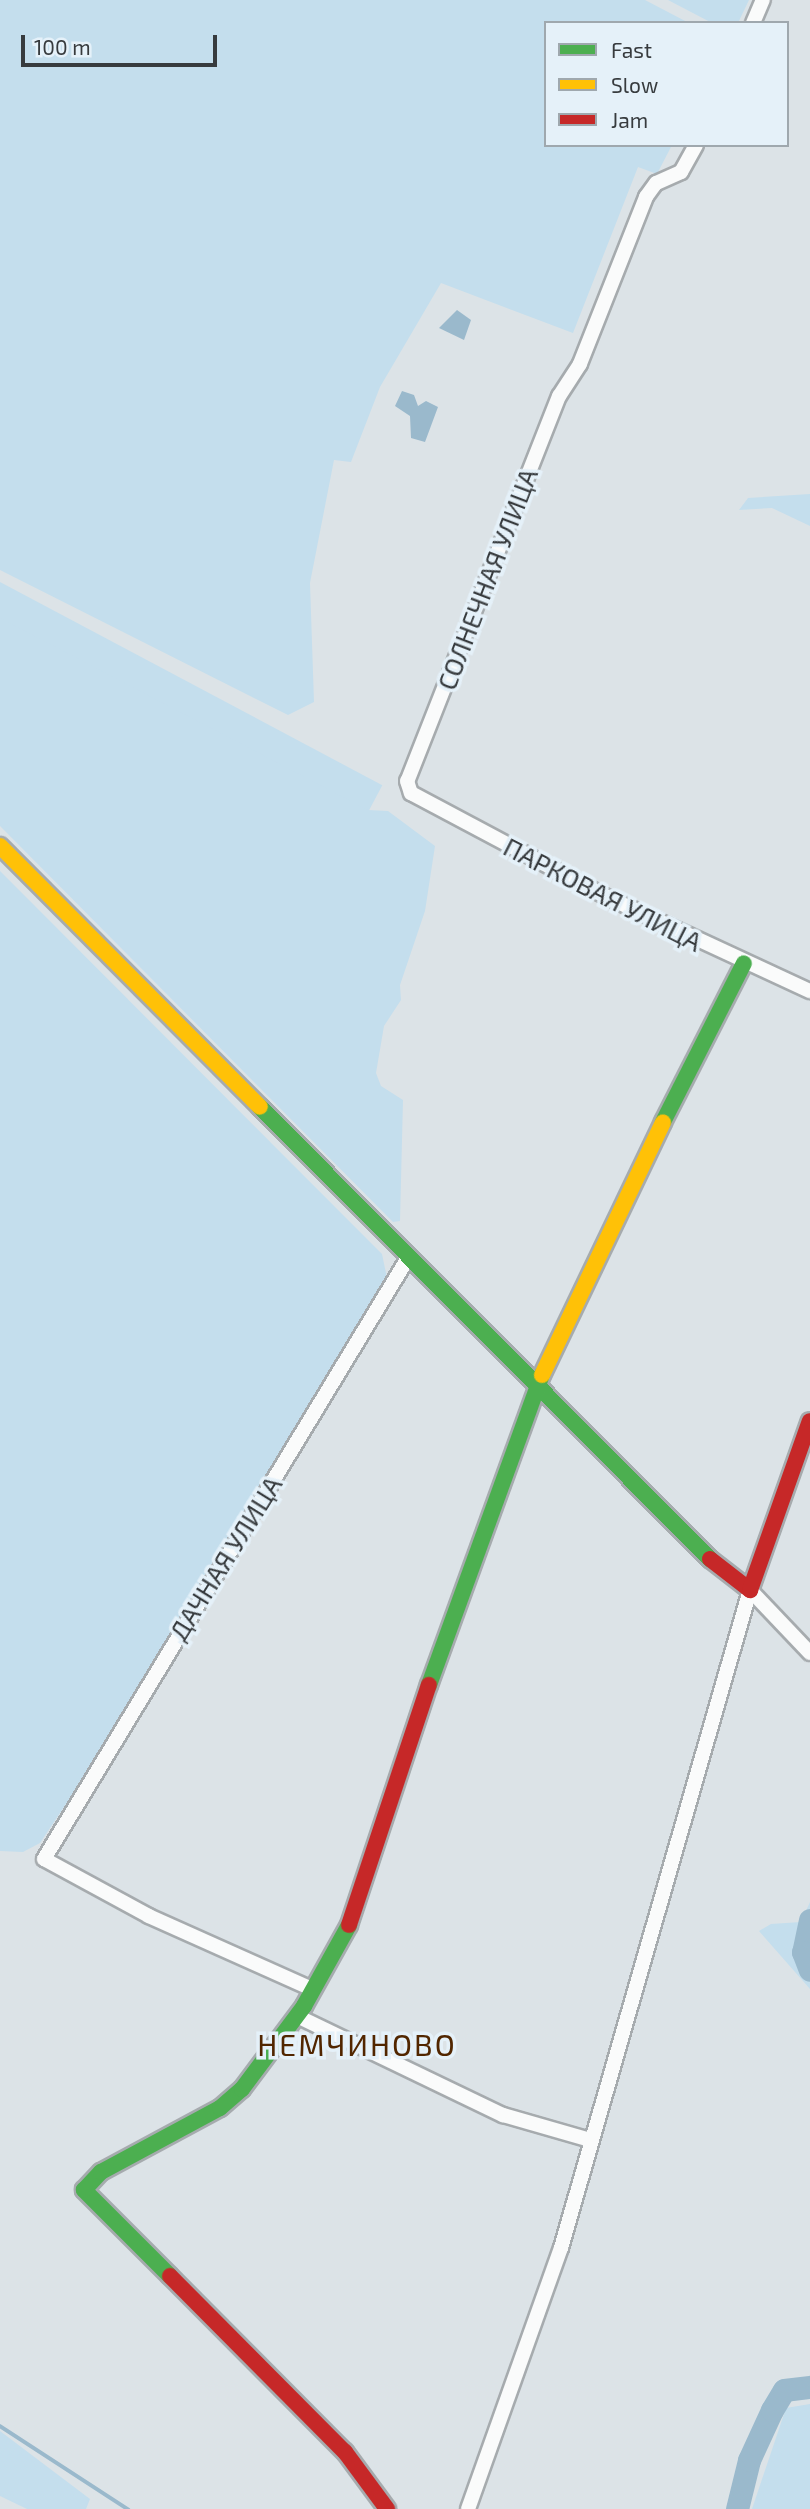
<!DOCTYPE html>
<html>
<head>
<meta charset="utf-8">
<style>
	body { margin:0 }
	#map { position:relative; width:810px; height:2509px; overflow:hidden; background:#dce3e7; font-family:"Exo 2",sans-serif }
	div>[style] { position:absolute }
	.green>* { inset:0; background:#c4deed; transform-origin:0 0 }
	.water>* { inset:0; background:#9ab9cc }
	.stream>* { height:3.5px; margin:-1.75px; padding:0 1.75px; transform-origin:1.75px; border-radius:1.75px; background:#9ab9cc }
	.river>* { height:23px; margin:-11.5px; padding:0 11.5px; transform-origin:11.5px; border-radius:11.5px; background:#9ab9cc }
	.roads { filter:drop-shadow(2px 0 #a6abae) drop-shadow(-2px 0 #a6abae) drop-shadow(0 2px #a6abae) drop-shadow(0 -2px #a6abae) }
	.street>* { height:14px; margin:-7px; padding:0 7px; transform-origin:7px; border-radius:7px; background:#fafbfb }
	.fast>* { height:16px; margin:-8px; padding:0 8px; transform-origin:8px; border-radius:8px; background:#4caf50 }
	.slow>* { height:16px; margin:-8px; padding:0 8px; transform-origin:8px; border-radius:8px; background:#ffc107 }
	.jam>* { height:16px; margin:-8px; padding:0 8px; transform-origin:8px; border-radius:8px; background:#c62828 }
	span { translate:-50% -50%; white-space:nowrap; text-align:center; line-height:1.15; -webkit-text-stroke:7px #e5f1f9; paint-order:stroke }
	.street-label { font-size:26px; color:#373b3e }
	.quarter-label { font-size:30px; color:#512600; letter-spacing:2px }
	.legend { position:absolute; left:544px; top:21px; width:245px; height:126px; box-sizing:border-box; background:#e5f1f9; border:2px solid #9fa8ae; margin:0; padding:9px 12px; list-style:none; font-size:21px; color:#373b3e }
	.legend li { display:flex; align-items:center; gap:14px; height:35px }
	.legend b { width:35px; border:2px solid #9fa8ae }
	.scale { position:absolute; left:21px; top:35px; width:196px; height:32px; box-sizing:border-box; border:4px solid #373b3e; border-top:0; padding-left:9px; font-size:21px; line-height:24px; white-space:nowrap; color:#373b3e; -webkit-text-stroke:5px #e5f1f9; paint-order:stroke }
</style>
</head>
<body>
<div id="map">
	<div class="green">
		<div style="clip-path:polygon(0 0,645px 0,689px 23px,546px 23px,546px 145px,672px 145px,657px 174px,638px 167px,573px 333px,441px 283px,380px 387px,351px 462px,334px 460px,310px 583px,314px 702px,288px 715px,0 570px)"></div>
		<div style="clip-path:polygon(668px 0,749px 0,738px 23px,712px 23px)"></div>
		<div style="clip-path:polygon(810px 494px,810px 526px,772px 508px,739px 510px,748px 498px)"></div>
		<div style="left:0;top:582px;width:433px;height:33px;rotate:28deg"></div>
		<div style="clip-path:polygon(0 618px,368px 810px,388px 811px,435px 846px,425px 911px,400px 985px,401px 1000px,384px 1026px,376px 1073px,381px 1086px,403px 1100px,400px 1221px,393px 1222px,0 826px)"></div>
		<div style="clip-path:polygon(0 871px,382px 1254px,387px 1278px,68px 1801px,40px 1843px,23px 1852px,0 1851px)"></div>
		<div style="clip-path:polygon(810px 1902px,810px 1989px,759px 1931px,771px 1924px,801px 1922px)"></div>
		<div style="clip-path:polygon(810px 2404px,810px 2509px,752px 2509px,786px 2408px)"></div>
		<div style="clip-path:polygon(0 2431px,90px 2499px,86px 2509px,27px 2509px,0 2496px)"></div>
	</div>
	<div class="water">
		<div style="clip-path:polygon(457px 310px,471px 320px,464px 340px,439px 328px)"></div>
		<div style="clip-path:polygon(402px 391px,414px 395px,418px 406px,426px 401px,438px 407px,425px 442px,411px 438px,410px 416px,395px 406px)"></div>
	</div>
	<div class="stream">
		<div style="left:0;top:2426px;width:153px;rotate:33deg"></div>
	</div>
	<div class="river">
		<div style="left:810px;top:1920px;width:33px;rotate:102deg"></div>
		<div style="left:803px;top:1952px;width:19px;rotate:69deg"></div>
		<div style="left:737px;top:2509px;width:50px;rotate:-76.2deg"></div>
		<div style="left:749px;top:2460px;width:55px;rotate:-65.3deg"></div>
		<div style="left:772px;top:2410px;width:23px;rotate:-59deg"></div>
		<div style="left:784px;top:2390px;width:26px;rotate:-7deg"></div>
	</div>
	<div class="roads">
		<div class="street">
			<div style="left:753px;top:23px;width:25px;rotate:-67deg"></div>
			<div style="left:696px;top:145px;width:31px;rotate:119deg"></div>
			<div style="left:681px;top:172px;width:27px;rotate:156deg"></div>
			<div style="left:656px;top:183px;width:17px;rotate:126deg"></div>
			<div style="left:646px;top:197px;width:180px;rotate:111.6deg"></div>
			<div style="left:580px;top:364px;width:38px;rotate:123deg"></div>
			<div style="left:559px;top:396px;width:414px;rotate:111.5deg"></div>
			<div style="left:407px;top:781px;width:13px;rotate:72deg"></div>
			<div style="left:411px;top:793px;width:220px;rotate:28deg"></div>
			<div style="left:605px;top:896px;width:226px;rotate:24.9deg"></div>
			<div style="left:750px;top:1590px;width:87px;rotate:46.4deg"></div>
			<div style="left:312px;top:1989px;width:179px;rotate:-155.9deg"></div>
			<div style="left:149px;top:1916px;width:119px;rotate:-151.5deg"></div>
			<div style="left:44px;top:1859px;width:703px;rotate:-58.8deg"></div>
			<div style="left:297px;top:2016px;width:229px;rotate:25.7deg"></div>
			<div style="left:503px;top:2115px;width:91px;rotate:16deg"></div>
			<div style="left:468px;top:2509px;width:277px;rotate:-70.4deg"></div>
			<div style="left:561px;top:2248px;width:685px;rotate:-73.97deg"></div>
		</div>
		<div class="fast">
			<div style="left:260px;top:1107px;width:638px;rotate:45.13deg"></div>
			<div style="left:663px;top:1122px;width:178px;rotate:-63deg"></div>
			<div style="left:429px;top:1685px;width:330px;rotate:-70deg"></div>
			<div style="left:170px;top:2276px;width:122px;rotate:-135deg"></div>
			<div style="left:84px;top:2190px;width:25px;rotate:-47deg"></div>
			<div style="left:101px;top:2172px;width:135px;rotate:-28.3deg"></div>
			<div style="left:220px;top:2108px;width:29px;rotate:-41deg"></div>
			<div style="left:242px;top:2089px;width:104px;rotate:-53.2deg"></div>
			<div style="left:304px;top:2006px;width:93px;rotate:-60.9deg"></div>
		</div>
		<div class="slow">
			<div style="left:0;top:846px;width:368px;rotate:45.1deg"></div>
			<div style="left:542px;top:1375px;width:280px;rotate:-64.4deg"></div>
		</div>
		<div class="jam">
			<div style="left:710px;top:1559px;width:51px;rotate:37.8deg"></div>
			<div style="left:750px;top:1590px;width:179px;rotate:-70.5deg"></div>
			<div style="left:349px;top:1925px;width:253px;rotate:-71.6deg"></div>
			<div style="left:170px;top:2276px;width:248px;rotate:45.2deg"></div>
			<div style="left:345px;top:2452px;width:71px;rotate:53.6deg"></div>
		</div>
	</div>
	<div class="street-label">
		<span style="left:487px;top:579px;rotate:-69deg">СОЛНЕЧНАЯ УЛИЦА</span>
		<span style="left:603px;top:894px;rotate:27deg">ПАРКОВАЯ УЛИЦА</span>
		<span style="left:225px;top:1558px;rotate:-58deg">ДАЧНАЯ УЛИЦА</span>
	</div>
	<div class="quarter-label">
		<span style="left:357px;top:2044px">НЕМЧИНОВО</span>
	</div>
	<ul class="legend">
	<li><b style="height:9px;background:#4caf50"></b>Fast</li>
	<li><b style="height:9px;background:#ffc107"></b>Slow</li>
	<li><b style="height:9px;background:#c62828"></b>Jam</li>
	</ul>
	<div class="scale">100 m</div>
</div>
</body>
</html>
